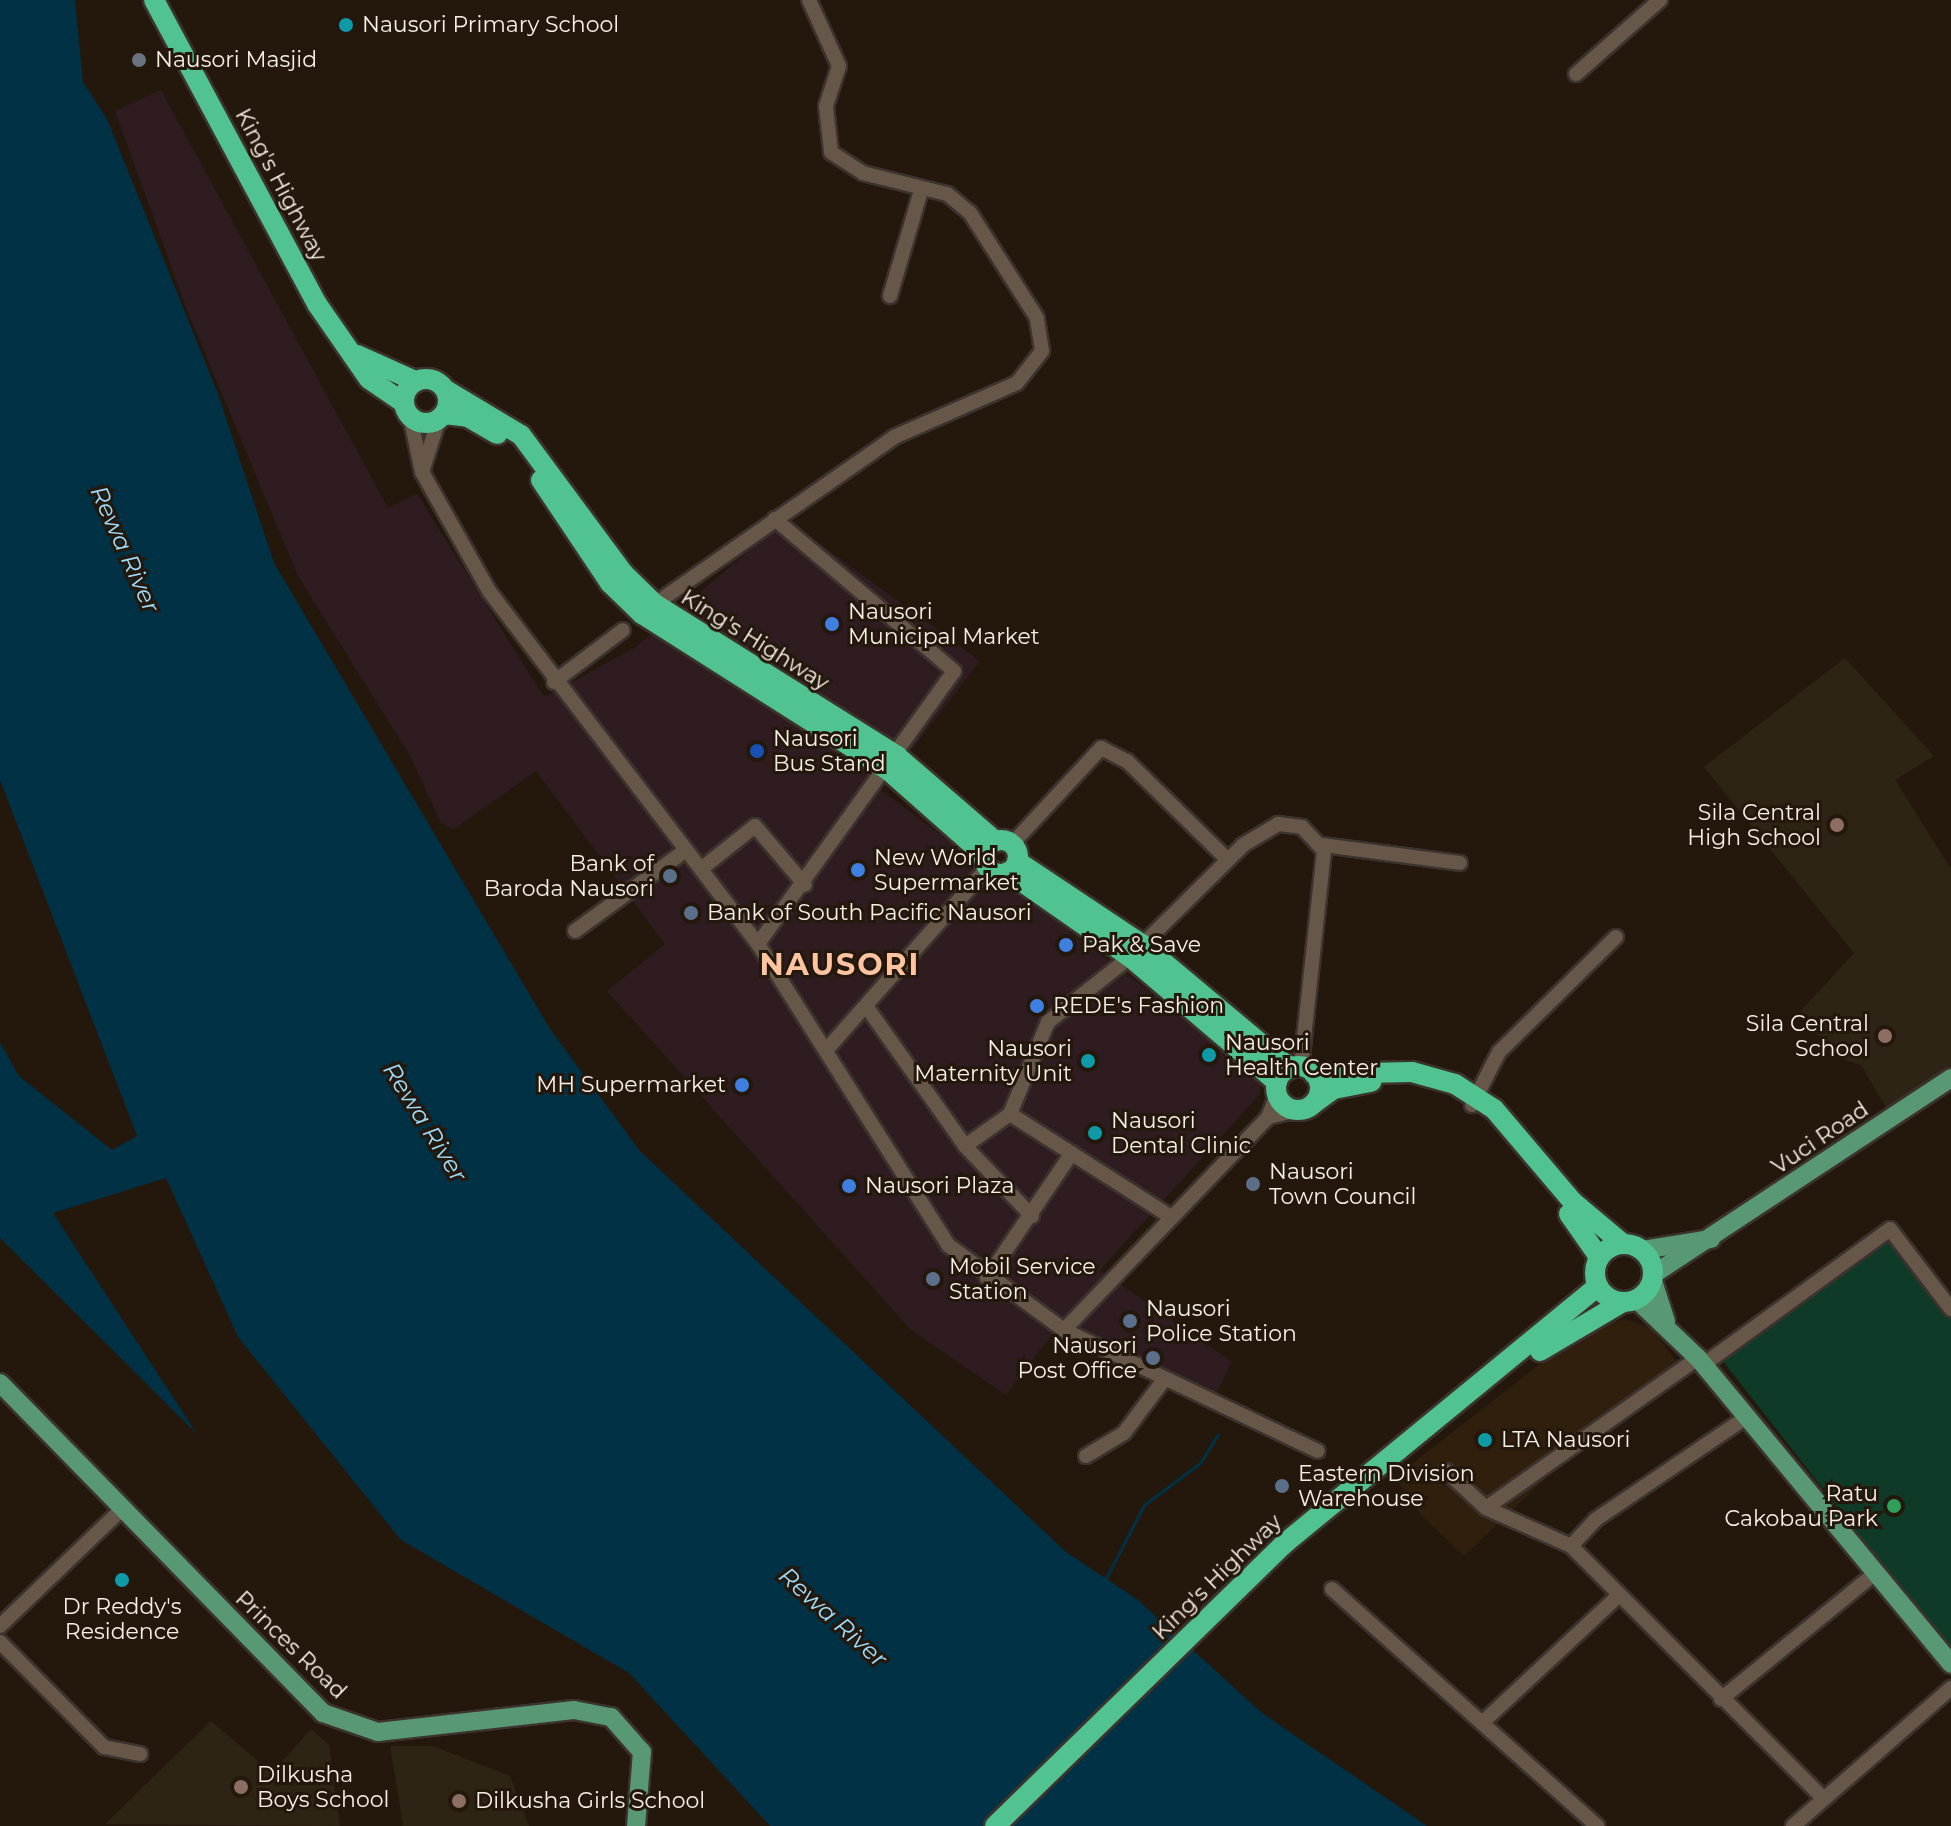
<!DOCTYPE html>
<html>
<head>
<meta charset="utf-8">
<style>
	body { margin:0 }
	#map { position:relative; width:1951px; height:1826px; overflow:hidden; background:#24180c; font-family:Montserrat,sans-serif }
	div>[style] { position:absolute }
	.built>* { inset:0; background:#301f0d }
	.industrial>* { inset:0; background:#2e1c20 }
	.education>* { inset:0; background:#2e2415 }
	.green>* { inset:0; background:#103a28 }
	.water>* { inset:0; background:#013144 }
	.stream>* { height:3px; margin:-1.5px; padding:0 1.5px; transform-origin:1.5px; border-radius:1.5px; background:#013144 }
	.roads { filter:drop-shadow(2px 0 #3c332e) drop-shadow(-2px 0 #3c332e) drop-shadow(0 2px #3c332e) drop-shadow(0 -2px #3c332e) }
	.minor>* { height:14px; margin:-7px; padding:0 7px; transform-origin:7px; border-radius:7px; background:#665749 }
	.major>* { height:18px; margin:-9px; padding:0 9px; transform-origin:9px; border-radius:9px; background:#599874 }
	.highway>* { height:20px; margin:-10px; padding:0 10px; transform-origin:10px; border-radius:10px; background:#51c390 }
	.highway>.ring { margin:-10px; padding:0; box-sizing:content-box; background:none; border:20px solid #51c390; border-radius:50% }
	.dots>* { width:22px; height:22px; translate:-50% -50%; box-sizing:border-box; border:4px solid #24180c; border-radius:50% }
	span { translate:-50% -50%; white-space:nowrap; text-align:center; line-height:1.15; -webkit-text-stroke:6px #24180c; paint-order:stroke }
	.poi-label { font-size:22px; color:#f7eee6 }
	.left { translate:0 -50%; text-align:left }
	.right { translate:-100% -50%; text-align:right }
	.street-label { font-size:22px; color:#f7eee6 }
	.water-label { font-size:24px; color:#9edcfb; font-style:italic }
	.district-label { font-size:30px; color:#fdc4a2; font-weight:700; letter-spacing:2px }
</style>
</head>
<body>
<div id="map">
	<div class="built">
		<div style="clip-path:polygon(1624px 1319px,1651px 1328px,1684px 1371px,1566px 1459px,1464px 1556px,1420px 1514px,1395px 1477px,1580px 1333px)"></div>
	</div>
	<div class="industrial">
		<div style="clip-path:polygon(161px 90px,388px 508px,417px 494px,544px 697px,636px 647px,786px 519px,980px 661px,881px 790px,1260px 1074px,1260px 1094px,1100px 1270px,1232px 1362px,1213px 1400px,1063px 1320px,1006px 1395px,911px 1330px,607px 991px,665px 944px,536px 771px,454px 829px,441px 823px,410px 756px,298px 576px,187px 310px,115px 111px)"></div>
	</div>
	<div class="education">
		<div style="clip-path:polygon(1845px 658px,1934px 756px,1895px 780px,1951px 869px,1951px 1066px,1888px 1111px,1861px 1065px,1839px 1058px,1798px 1014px,1854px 953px,1704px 767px)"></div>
		<div style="clip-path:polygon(211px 1721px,272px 1773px,311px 1729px,329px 1745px,340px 1826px,105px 1824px)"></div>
		<div style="clip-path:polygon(390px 1746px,433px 1746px,510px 1776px,529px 1826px,403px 1826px)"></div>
	</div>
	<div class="green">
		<div style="clip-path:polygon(1886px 1232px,1951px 1314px,1951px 1652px,1722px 1360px)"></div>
	</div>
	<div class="water">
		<div style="clip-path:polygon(0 0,75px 0,83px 82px,107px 119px,218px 394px,274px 563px,550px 1029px,640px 1151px,1066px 1552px,1138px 1600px,1262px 1713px,1427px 1826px,770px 1826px,629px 1673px,401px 1540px,238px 1337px,166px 1178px,53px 1213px,197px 1434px,0 1238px,0 1042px,19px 1076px,112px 1150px,137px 1136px,0 780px)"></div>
	</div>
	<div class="stream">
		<div style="left:1106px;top:1578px;width:82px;rotate:-62.5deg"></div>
		<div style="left:1144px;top:1505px;width:70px;rotate:-36.9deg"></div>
		<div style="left:1200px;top:1463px;width:34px;rotate:-58deg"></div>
	</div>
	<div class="roads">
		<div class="minor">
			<div style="left:1576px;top:74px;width:112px;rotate:-41.4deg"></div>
			<div style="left:890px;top:296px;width:109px;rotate:-73.6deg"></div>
			<div style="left:410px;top:416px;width:57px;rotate:77.9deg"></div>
			<div style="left:422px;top:472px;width:137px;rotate:60.6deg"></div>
			<div style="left:489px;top:591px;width:444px;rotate:52.7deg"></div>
			<div style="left:758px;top:944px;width:356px;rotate:57.7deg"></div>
			<div style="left:948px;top:1245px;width:144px;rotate:36.2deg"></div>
			<div style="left:1064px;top:1330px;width:281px;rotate:25.5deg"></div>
			<div style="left:422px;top:472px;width:56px;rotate:-72.2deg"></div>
			<div style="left:655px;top:604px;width:292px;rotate:-34.9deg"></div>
			<div style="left:894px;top:437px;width:134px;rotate:-23.7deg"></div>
			<div style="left:1017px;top:383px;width:41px;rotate:-52deg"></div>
			<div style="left:1042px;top:351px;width:33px;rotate:-99deg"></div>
			<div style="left:1037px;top:318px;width:125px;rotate:-122.5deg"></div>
			<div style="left:970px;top:213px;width:30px;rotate:-140deg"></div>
			<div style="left:947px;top:194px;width:87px;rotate:-166deg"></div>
			<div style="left:863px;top:173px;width:38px;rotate:-147deg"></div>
			<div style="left:831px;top:152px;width:46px;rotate:-96.2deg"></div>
			<div style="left:826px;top:106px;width:42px;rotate:-72deg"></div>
			<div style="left:839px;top:66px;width:72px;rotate:-114.4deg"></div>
			<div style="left:554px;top:682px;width:86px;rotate:-37deg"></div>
			<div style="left:1012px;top:844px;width:131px;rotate:-47.2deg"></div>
			<div style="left:1101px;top:748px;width:29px;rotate:27deg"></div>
			<div style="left:1127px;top:761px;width:141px;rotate:44.4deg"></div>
			<div style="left:1323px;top:845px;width:138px;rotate:7.5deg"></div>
			<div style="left:701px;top:869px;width:69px;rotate:-38.5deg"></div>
			<div style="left:755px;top:826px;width:77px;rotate:49.7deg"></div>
			<div style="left:575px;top:931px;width:137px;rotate:-36.1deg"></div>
			<div style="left:758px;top:944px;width:336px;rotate:-54.3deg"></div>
			<div style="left:954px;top:671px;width:235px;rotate:-139.7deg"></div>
			<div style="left:866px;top:1006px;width:171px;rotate:54.7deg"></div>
			<div style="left:965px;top:1146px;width:97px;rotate:46.3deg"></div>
			<div style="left:828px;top:1048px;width:242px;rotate:-48.5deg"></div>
			<div style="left:1472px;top:1105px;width:59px;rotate:-63deg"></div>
			<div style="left:1499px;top:1052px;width:164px;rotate:-44.5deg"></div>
			<div style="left:1010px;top:1114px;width:191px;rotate:32.6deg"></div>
			<div style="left:1268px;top:1117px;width:32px;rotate:-13deg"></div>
			<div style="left:965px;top:1146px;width:55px;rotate:-35.4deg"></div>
			<div style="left:1010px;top:1114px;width:100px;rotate:-67.6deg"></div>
			<div style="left:1048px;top:1022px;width:105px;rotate:-38.4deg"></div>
			<div style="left:1130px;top:957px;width:159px;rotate:-44.7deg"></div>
			<div style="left:1243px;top:845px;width:41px;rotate:-31deg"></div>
			<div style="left:1278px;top:824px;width:24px;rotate:7deg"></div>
			<div style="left:1302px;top:827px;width:33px;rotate:47deg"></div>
			<div style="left:1324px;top:851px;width:217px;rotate:96.1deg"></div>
			<div style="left:987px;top:1278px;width:151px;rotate:-55.8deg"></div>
			<div style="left:1064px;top:1330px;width:295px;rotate:-46.2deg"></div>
			<div style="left:1268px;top:1117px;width:24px;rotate:-68deg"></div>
			<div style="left:1703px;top:1365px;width:231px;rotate:-36deg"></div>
			<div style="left:1890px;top:1229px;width:101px;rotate:52.7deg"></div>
			<div style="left:1086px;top:1456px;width:44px;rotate:-31.2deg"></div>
			<div style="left:1124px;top:1433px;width:65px;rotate:-53.1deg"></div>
			<div style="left:1446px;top:1471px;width:54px;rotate:42.8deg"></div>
			<div style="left:1486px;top:1508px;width:93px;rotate:24.1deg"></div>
			<div style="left:1571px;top:1546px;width:352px;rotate:45deg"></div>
			<div style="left:1486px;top:1508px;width:260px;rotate:-35.3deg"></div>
			<div style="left:1571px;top:1546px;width:35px;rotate:-47deg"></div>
			<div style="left:1595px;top:1520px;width:181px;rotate:-34.2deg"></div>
			<div style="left:1332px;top:1589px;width:356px;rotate:41.8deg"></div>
			<div style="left:0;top:1626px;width:169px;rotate:-43.8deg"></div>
			<div style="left:0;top:1642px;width:148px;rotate:45.3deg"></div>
			<div style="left:104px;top:1747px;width:37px;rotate:11deg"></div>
			<div style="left:1721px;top:1699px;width:198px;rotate:-39.2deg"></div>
			<div style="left:1482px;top:1723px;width:183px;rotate:-43deg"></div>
			<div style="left:1793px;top:1826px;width:210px;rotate:-41.1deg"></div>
		</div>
		<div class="major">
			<div style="left:1643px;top:1250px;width:69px;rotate:-9.2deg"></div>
			<div style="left:1654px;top:1274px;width:356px;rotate:-33.4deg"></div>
			<div style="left:1653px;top:1281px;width:42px;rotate:72deg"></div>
			<div style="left:1637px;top:1300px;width:84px;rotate:43.6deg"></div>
			<div style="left:1698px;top:1358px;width:397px;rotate:50.4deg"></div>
			<div style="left:0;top:1383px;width:462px;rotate:45.6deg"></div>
			<div style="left:323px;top:1713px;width:58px;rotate:19.1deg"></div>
			<div style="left:378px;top:1732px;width:197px;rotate:-6.4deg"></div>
			<div style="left:574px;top:1710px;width:38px;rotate:11deg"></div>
			<div style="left:611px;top:1717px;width:47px;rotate:48.5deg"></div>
			<div style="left:642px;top:1752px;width:74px;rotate:94.6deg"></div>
		</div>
		<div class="highway">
			<div style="left:154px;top:0;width:345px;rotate:61.8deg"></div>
			<div style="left:317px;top:304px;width:91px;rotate:55.3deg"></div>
			<div style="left:369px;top:379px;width:42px;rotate:34.4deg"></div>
			<div style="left:357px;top:355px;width:64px;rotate:24.1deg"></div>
			<div class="ring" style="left:404px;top:379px;width:24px;height:24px"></div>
			<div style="left:446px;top:390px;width:87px;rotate:31deg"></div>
			<div style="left:521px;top:435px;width:172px;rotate:53.5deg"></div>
			<div style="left:623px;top:573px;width:45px;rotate:44.1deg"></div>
			<div style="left:655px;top:604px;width:286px;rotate:32.1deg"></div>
			<div style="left:897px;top:756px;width:130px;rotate:40.9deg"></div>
			<div style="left:444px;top:414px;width:24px;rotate:7deg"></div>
			<div style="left:468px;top:417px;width:34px;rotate:30deg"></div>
			<div style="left:541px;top:480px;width:124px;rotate:56.2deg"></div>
			<div style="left:610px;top:583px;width:45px;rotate:44.1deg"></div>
			<div style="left:642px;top:614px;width:291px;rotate:32.4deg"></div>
			<div style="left:888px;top:770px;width:128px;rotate:41.5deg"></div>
			<div class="ring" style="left:984px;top:840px;width:14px;height:14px"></div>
			<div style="left:1017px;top:861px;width:151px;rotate:33.7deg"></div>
			<div style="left:1143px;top:945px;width:192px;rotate:39.9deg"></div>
			<div style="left:1008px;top:872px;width:149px;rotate:34.9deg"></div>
			<div style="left:1130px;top:957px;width:193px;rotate:40.4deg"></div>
			<div class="ring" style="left:1276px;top:1066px;width:24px;height:24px"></div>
			<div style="left:1314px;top:1074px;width:98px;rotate:-1.2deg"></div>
			<div style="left:1412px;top:1072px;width:45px;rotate:15.6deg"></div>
			<div style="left:1455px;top:1084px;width:46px;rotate:32.7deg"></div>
			<div style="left:1494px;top:1109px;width:122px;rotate:49.7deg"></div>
			<div style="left:1573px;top:1202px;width:64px;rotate:39.9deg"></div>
			<div style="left:1313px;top:1104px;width:26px;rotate:-36deg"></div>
			<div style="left:1334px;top:1089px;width:38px;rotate:-11deg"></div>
			<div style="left:1569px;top:1214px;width:52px;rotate:55.1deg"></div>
			<div class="ring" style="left:1595px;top:1244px;width:38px;height:38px"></div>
			<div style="left:1540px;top:1351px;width:96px;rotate:-30.6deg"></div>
			<div style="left:995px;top:1826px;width:404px;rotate:-44.3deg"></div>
			<div style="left:1284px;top:1544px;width:406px;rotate:-39.4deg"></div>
		</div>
	</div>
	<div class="dots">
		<div style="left:346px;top:25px;background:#0f9aa8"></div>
		<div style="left:139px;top:60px;background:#6b7280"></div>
		<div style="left:832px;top:624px;background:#3f7fe0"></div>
		<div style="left:757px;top:751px;background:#1a4fb4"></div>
		<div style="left:1837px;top:825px;background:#8d6e63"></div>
		<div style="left:858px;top:870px;background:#3f7fe0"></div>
		<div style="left:670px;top:876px;background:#5c6f8a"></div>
		<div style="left:691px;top:913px;background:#5c6f8a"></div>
		<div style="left:1066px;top:945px;background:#3f7fe0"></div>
		<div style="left:1037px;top:1006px;background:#3f7fe0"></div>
		<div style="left:1885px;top:1036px;background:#8d6e63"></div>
		<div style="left:1209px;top:1055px;background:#0f9aa8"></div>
		<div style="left:1088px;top:1061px;background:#0f9aa8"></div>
		<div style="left:742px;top:1085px;background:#3f7fe0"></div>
		<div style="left:1095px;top:1133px;background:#0f9aa8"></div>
		<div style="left:1253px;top:1184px;background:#5c6f8a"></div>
		<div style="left:849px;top:1186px;background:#3f7fe0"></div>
		<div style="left:933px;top:1279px;background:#5c6f8a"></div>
		<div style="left:1130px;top:1321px;background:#5c6f8a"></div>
		<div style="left:1153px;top:1358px;background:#5c6f8a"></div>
		<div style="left:1485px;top:1440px;background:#0f9aa8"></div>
		<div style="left:1282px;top:1486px;background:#5c6f8a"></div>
		<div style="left:1894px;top:1506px;background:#2e9e5b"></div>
		<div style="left:122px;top:1580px;background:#0f9aa8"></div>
		<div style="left:241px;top:1787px;background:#8d6e63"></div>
		<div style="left:459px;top:1801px;background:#8d6e63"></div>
	</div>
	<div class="poi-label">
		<span class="left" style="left:362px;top:25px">Nausori Primary School</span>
		<span class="left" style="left:155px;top:60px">Nausori Masjid</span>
		<span class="left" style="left:848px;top:624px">Nausori<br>Municipal Market</span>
		<span class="left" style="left:773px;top:751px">Nausori<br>Bus Stand</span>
		<span class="right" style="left:1821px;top:825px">Sila Central<br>High School</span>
		<span class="left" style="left:874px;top:870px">New World<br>Supermarket</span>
		<span class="right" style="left:654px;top:876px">Bank of<br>Baroda Nausori</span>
		<span class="left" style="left:707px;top:913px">Bank of South Pacific Nausori</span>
		<span class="left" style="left:1082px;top:945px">Pak &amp; Save</span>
		<span class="left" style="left:1053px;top:1006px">REDE's Fashion</span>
		<span class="right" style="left:1869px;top:1036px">Sila Central<br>School</span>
		<span class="left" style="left:1225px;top:1055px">Nausori<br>Health Center</span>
		<span class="right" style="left:1072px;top:1061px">Nausori<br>Maternity Unit</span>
		<span class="right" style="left:726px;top:1085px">MH Supermarket</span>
		<span class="left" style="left:1111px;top:1133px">Nausori<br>Dental Clinic</span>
		<span class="left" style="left:1269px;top:1184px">Nausori<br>Town Council</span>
		<span class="left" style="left:865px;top:1186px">Nausori Plaza</span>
		<span class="left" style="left:949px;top:1279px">Mobil Service<br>Station</span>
		<span class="left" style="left:1146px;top:1321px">Nausori<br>Police Station</span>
		<span class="right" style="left:1137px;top:1358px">Nausori<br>Post Office</span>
		<span class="left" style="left:1501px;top:1440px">LTA Nausori</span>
		<span class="left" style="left:1298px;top:1486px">Eastern Division<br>Warehouse</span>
		<span class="right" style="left:1878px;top:1506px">Ratu<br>Cakobau Park</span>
		<span style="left:122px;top:1619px">Dr Reddy's<br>Residence</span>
		<span class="left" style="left:257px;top:1787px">Dilkusha<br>Boys School</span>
		<span class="left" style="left:475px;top:1801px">Dilkusha Girls School</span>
	</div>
	<div class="street-label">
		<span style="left:281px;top:185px;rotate:62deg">King's Highway</span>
		<span style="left:755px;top:640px;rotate:32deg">King's Highway</span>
		<span style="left:1820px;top:1138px;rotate:-34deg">Vuci Road</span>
		<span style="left:1217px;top:1577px;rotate:-44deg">King's Highway</span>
		<span style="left:291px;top:1645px;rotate:44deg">Princes Road</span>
	</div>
	<div class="water-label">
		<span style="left:125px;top:549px;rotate:66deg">Rewa River</span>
		<span style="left:425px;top:1122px;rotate:58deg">Rewa River</span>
		<span style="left:833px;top:1617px;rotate:42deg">Rewa River</span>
	</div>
	<div class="district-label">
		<span style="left:840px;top:965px">NAUSORI</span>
	</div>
</div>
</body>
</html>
